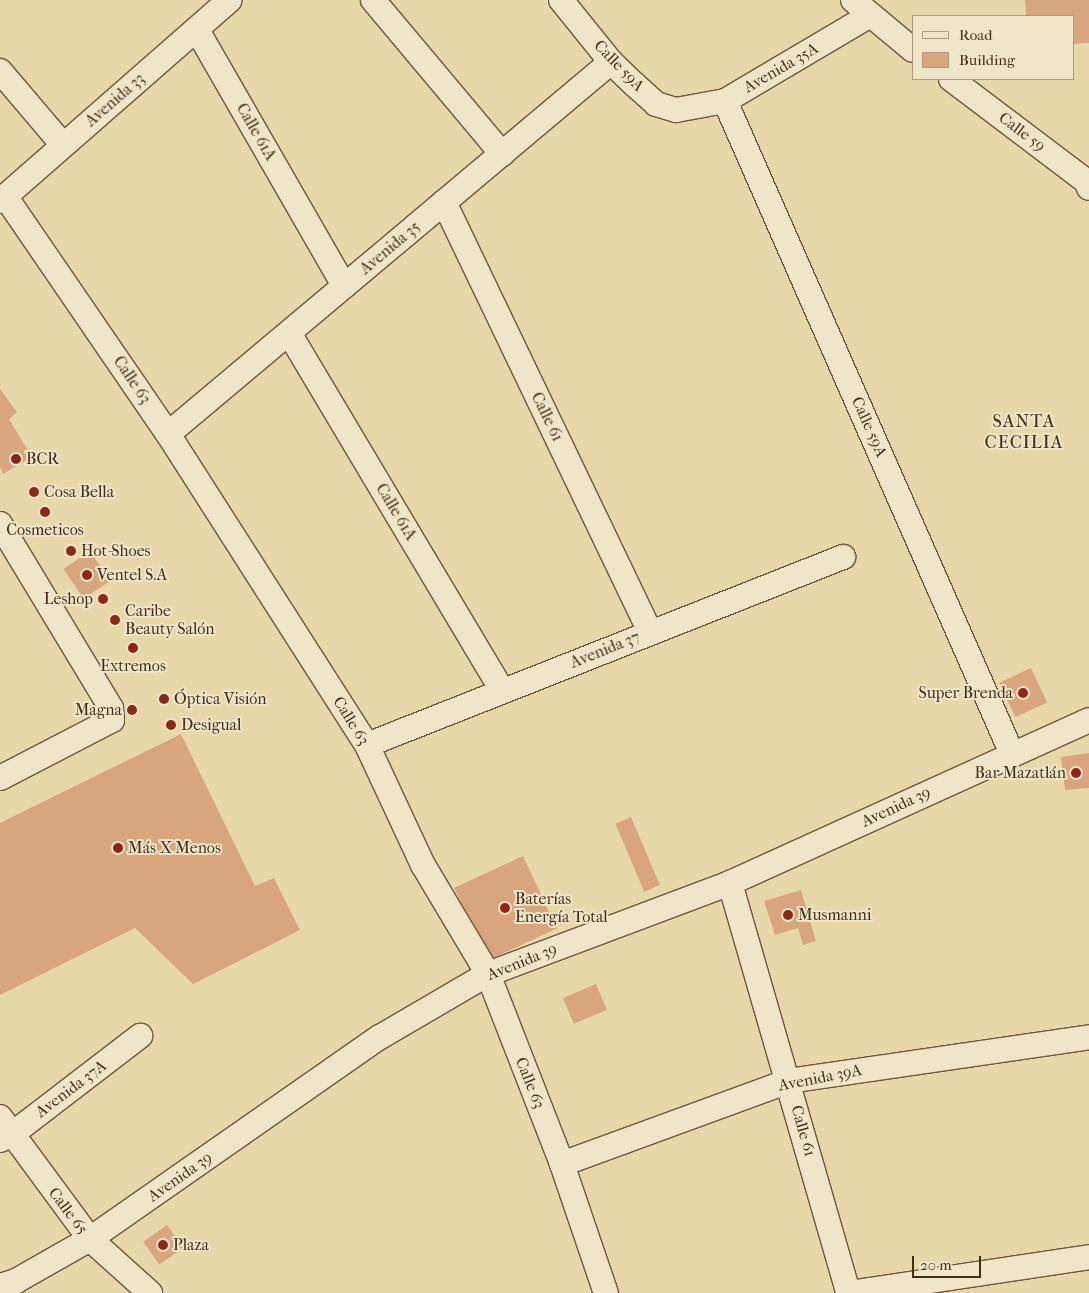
<!DOCTYPE html>
<html>
<head>
<meta charset="utf-8">
<style>
	body { margin:0 }
	#map { position:relative; width:1089px; height:1293px; overflow:hidden; background:#e8d7ab; font-family:"IM FELL French Canon",serif }
	div>[style] { position:absolute }
	.building>* { inset:0; background:#d7a67f; transform-origin:0 0 }
	.roads { filter:drop-shadow(1px 0 #6c573e) drop-shadow(-1px 0 #6c573e) drop-shadow(0 1px #6c573e) drop-shadow(0 -1px #6c573e) }
	.minor>* { height:24px; margin:-12px; padding:0 12px; transform-origin:12px; border-radius:12px; background:#f0e5c8 }
	.dots>* { width:14px; height:14px; translate:-50% -50%; box-sizing:border-box; border:2px solid #f0e5c8; border-radius:50% }
	span { translate:-50% -50%; white-space:nowrap; text-align:center; line-height:1.15; -webkit-text-stroke:4px #f0e5c8; paint-order:stroke }
	.street-label { font-size:16px; color:#422c1a }
	.poi-label { font-size:16px; color:#422c1a }
	.left { translate:0 -50%; text-align:left }
	.right { translate:-100% -50%; text-align:right }
	.neighbourhood-label { font-size:18px; color:#422c1a; letter-spacing:1px }
	.legend { position:absolute; left:912px; top:15px; width:162px; height:65px; box-sizing:border-box; background:#f0e5c8; border:1px solid #aa9b82; margin:0; padding:6px 9px; list-style:none; font-size:15px; color:#422c1a }
	.legend li { display:flex; align-items:center; gap:10px; height:25px }
	.legend b { width:25px; border:1px solid #aa9b82 }
	.scale { position:absolute; left:912px; top:1256px; width:69px; height:22px; box-sizing:border-box; border:2px solid #422c1a; border-top:0; padding-left:6px; font-size:15px; line-height:18px; white-space:nowrap; color:#422c1a; -webkit-text-stroke:4px #f0e5c8; paint-order:stroke }
</style>
</head>
<body>
<div id="map">
	<div class="building">
		<div style="clip-path:polygon(1025px 0,1089px 0,1089px 43px,1073px 44px,1073px 16px,1026px 16px)"></div>
		<div style="clip-path:polygon(0 389px,17px 412px,9px 419px,32px 457px,3px 474px,0 468px)"></div>
		<div style="left:90px;top:551px;width:36px;height:32px;rotate:56deg"></div>
		<div style="left:1031px;top:668px;width:38px;height:35px;rotate:65deg"></div>
		<div style="clip-path:polygon(181px 734px,255px 886px,274px 878px,300px 930px,193px 984px,135px 928px,0 995px,0 823px)"></div>
		<div style="clip-path:polygon(1089px 753px,1089px 788px,1065px 790px,1061px 757px)"></div>
		<div style="left:631px;top:817px;width:74px;height:17px;rotate:67deg"></div>
		<div style="left:523px;top:856px;width:80px;height:76px;rotate:65deg"></div>
		<div style="clip-path:polygon(801px 890px,816px 941px,803px 945px,798px 928px,775px 935px,764px 901px)"></div>
		<div style="left:596px;top:984px;width:28px;height:36px;rotate:67deg"></div>
		<div style="left:167px;top:1225px;width:28px;height:29px;rotate:55deg"></div>
	</div>
	<div class="roads">
		<div class="minor">
			<div style="left:373px;top:0;width:201px;rotate:50deg"></div>
			<div style="left:561px;top:0;width:80px;rotate:51.1deg"></div>
			<div style="left:611px;top:62px;width:32px;rotate:44deg"></div>
			<div style="left:634px;top:84px;width:30px;rotate:42deg"></div>
			<div style="left:656px;top:104px;width:21px;rotate:17deg"></div>
			<div style="left:676px;top:110px;width:50px;rotate:-10.4deg"></div>
			<div style="left:725px;top:101px;width:167px;rotate:-30.6deg"></div>
			<div style="left:853px;top:0;width:78px;rotate:39.8deg"></div>
			<div style="left:197px;top:30px;width:295px;rotate:60.1deg"></div>
			<div style="left:0;top:71px;width:97px;rotate:49.6deg"></div>
			<div style="left:951px;top:79px;width:171px;rotate:37.1deg"></div>
			<div style="left:1087px;top:182px;width:6px;rotate:72deg"></div>
			<div style="left:725px;top:101px;width:713px;rotate:66.27deg"></div>
			<div style="left:5px;top:196px;width:288px;rotate:55.6deg"></div>
			<div style="left:168px;top:434px;width:369px;rotate:57.4deg"></div>
			<div style="left:367px;top:745px;width:132px;rotate:65deg"></div>
			<div style="left:423px;top:865px;width:127px;rotate:59.2deg"></div>
			<div style="left:488px;top:974px;width:204px;rotate:68.7deg"></div>
			<div style="left:562px;top:1164px;width:136px;rotate:71.2deg"></div>
			<div style="left:0;top:201px;width:305px;rotate:-41.2deg"></div>
			<div style="left:444px;top:202px;width:477px;rotate:64.4deg"></div>
			<div style="left:289px;top:333px;width:417px;rotate:59.2deg"></div>
			<div style="left:168px;top:434px;width:578px;rotate:-40.02deg"></div>
			<div style="left:0;top:524px;width:215px;rotate:58.9deg"></div>
			<div style="left:111px;top:708px;width:12px;rotate:85deg"></div>
			<div style="left:112px;top:720px;width:126px;rotate:152.6deg"></div>
			<div style="left:367px;top:745px;width:512px;rotate:-21.55deg"></div>
			<div style="left:730px;top:883px;width:427px;rotate:73.9deg"></div>
			<div style="left:0;top:1117px;width:152px;rotate:53.6deg"></div>
			<div style="left:90px;top:1239px;width:81px;rotate:42deg"></div>
			<div style="left:0;top:1140px;width:12px;rotate:-24deg"></div>
			<div style="left:11px;top:1135px;width:163px;rotate:-37.5deg"></div>
			<div style="left:562px;top:1164px;width:242px;rotate:-20.1deg"></div>
			<div style="left:789px;top:1081px;width:303px;rotate:-8.3deg"></div>
			<div style="left:0;top:1286px;width:17px;rotate:-17deg"></div>
			<div style="left:16px;top:1281px;width:85px;rotate:-29.6deg"></div>
			<div style="left:90px;top:1239px;width:353px;rotate:-34.9deg"></div>
			<div style="left:380px;top:1037px;width:125px;rotate:-30.3deg"></div>
			<div style="left:488px;top:974px;width:259px;rotate:-20.6deg"></div>
			<div style="left:730px;top:883px;width:394px;rotate:-24.4deg"></div>
			<div style="left:849px;top:1293px;width:243px;rotate:-8.5deg"></div>
		</div>
	</div>
	<div class="dots">
		<div style="left:16px;top:459px;background:#8f2418"></div>
		<div style="left:34px;top:492px;background:#8f2418"></div>
		<div style="left:45px;top:512px;background:#8f2418"></div>
		<div style="left:71px;top:551px;background:#8f2418"></div>
		<div style="left:87px;top:575px;background:#8f2418"></div>
		<div style="left:103px;top:599px;background:#8f2418"></div>
		<div style="left:115px;top:620px;background:#8f2418"></div>
		<div style="left:133px;top:648px;background:#8f2418"></div>
		<div style="left:1023px;top:693px;background:#8f2418"></div>
		<div style="left:164px;top:699px;background:#8f2418"></div>
		<div style="left:132px;top:710px;background:#8f2418"></div>
		<div style="left:171px;top:725px;background:#8f2418"></div>
		<div style="left:1076px;top:773px;background:#8f2418"></div>
		<div style="left:118px;top:848px;background:#8f2418"></div>
		<div style="left:505px;top:908px;background:#8f2418"></div>
		<div style="left:788px;top:915px;background:#8f2418"></div>
		<div style="left:163px;top:1245px;background:#8f2418"></div>
	</div>
	<div class="street-label">
		<span style="left:619px;top:66px;rotate:46deg">Calle 59A</span>
		<span style="left:781px;top:68px;rotate:-30deg">Avenida 35A</span>
		<span style="left:115px;top:100px;rotate:-41deg">Avenida 33</span>
		<span style="left:256px;top:132px;rotate:60deg">Calle 61A</span>
		<span style="left:1022px;top:132px;rotate:37deg">Calle 59</span>
		<span style="left:390px;top:248px;rotate:-40deg">Avenida 35</span>
		<span style="left:132px;top:380px;rotate:56deg">Calle 63</span>
		<span style="left:547px;top:417px;rotate:64deg">Calle 61</span>
		<span style="left:869px;top:427px;rotate:66deg">Calle 59A</span>
		<span style="left:396px;top:512px;rotate:59deg">Calle 61A</span>
		<span style="left:605px;top:650px;rotate:-22deg">Avenida 37</span>
		<span style="left:351px;top:721px;rotate:58deg">Calle 63</span>
		<span style="left:896px;top:807px;rotate:-25deg">Avenida 39</span>
		<span style="left:522px;top:962px;rotate:-22deg">Avenida 39</span>
		<span style="left:820px;top:1078px;rotate:-11deg">Avenida 39A</span>
		<span style="left:530px;top:1083px;rotate:68deg">Calle 63</span>
		<span style="left:71px;top:1089px;rotate:-37deg">Avenida 37A</span>
		<span style="left:803px;top:1131px;rotate:74deg">Calle 61</span>
		<span style="left:180px;top:1177px;rotate:-35deg">Avenida 39</span>
		<span style="left:68px;top:1211px;rotate:53deg">Calle 65</span>
	</div>
	<div class="poi-label">
		<span class="left" style="left:26px;top:459px">BCR</span>
		<span class="left" style="left:44px;top:492px">Cosa Bella</span>
		<span style="left:45px;top:530px">Cosmeticos</span>
		<span class="left" style="left:81px;top:551px">Hot-Shoes</span>
		<span class="left" style="left:97px;top:575px">Ventel S.A</span>
		<span class="right" style="left:93px;top:599px">Leshop</span>
		<span class="left" style="left:125px;top:620px">Caribe<br>Beauty Salón</span>
		<span style="left:133px;top:666px">Extremos</span>
		<span class="right" style="left:1013px;top:693px">Super Brenda</span>
		<span class="left" style="left:174px;top:699px">Óptica Visión</span>
		<span class="right" style="left:122px;top:710px">Magna</span>
		<span class="left" style="left:181px;top:725px">Desigual</span>
		<span class="right" style="left:1066px;top:773px">Bar Mazatlán</span>
		<span class="left" style="left:128px;top:848px">Más X Menos</span>
		<span class="left" style="left:515px;top:908px">Baterías<br>Energía Total</span>
		<span class="left" style="left:798px;top:915px">Musmanni</span>
		<span class="left" style="left:173px;top:1245px">Plaza</span>
	</div>
	<div class="neighbourhood-label">
		<span style="left:1024px;top:433px">SANTA<br>CECILIA</span>
	</div>
	<ul class="legend">
	<li><b style="height:6px;background:#f0e5c8"></b>Road</li>
	<li><b style="height:14px;background:#d7a67f"></b>Building</li>
	</ul>
	<div class="scale">20 m</div>
</div>
</body>
</html>
